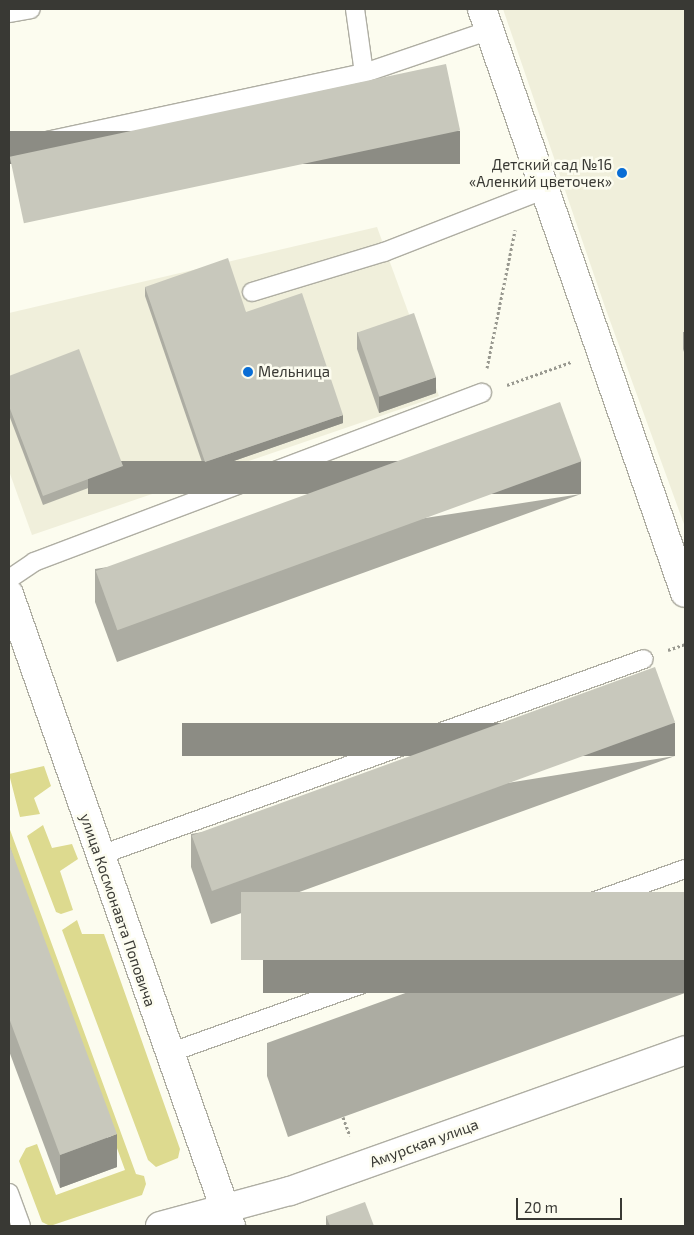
<!DOCTYPE html>
<html>
<head>
<meta charset="utf-8">
<style>
	body { margin:0 }
	#map { position:relative; width:694px; height:1235px; overflow:hidden; background:#fcfcef; font-family:"Exo 2",sans-serif }
	div>[style] { position:absolute }
	.built>* { inset:0; background:#f0efdb }
	.green>* { inset:0; background:#ddda8f }
	.path>* { height:3px; margin-top:-1.5px; transform-origin:0; background:repeating-linear-gradient(90deg,#999990 0 2.5px,transparent 0 5px) }
	.roads { filter:drop-shadow(1px 0 #afaea3) drop-shadow(-1px 0 #afaea3) drop-shadow(0 1px #afaea3) drop-shadow(0 -1px #afaea3) }
	.service>* { height:18px; margin:-9px; padding:0 9px; transform-origin:9px; border-radius:9px; background:#fff }
	.minor>* { height:28px; margin:-14px; padding:0 14px; transform-origin:14px; border-radius:14px; background:#fff }
	.tertiary>* { height:28px; margin:-14px; padding:0 14px; transform-origin:14px; border-radius:14px; background:#fff }
	.wall>* { inset:0; background:#acaca2 }
	.shaded-wall>* { inset:0; background:#8c8c84; transform-origin:0 0 }
	.building>* { inset:0; background:#c8c8bc; transform-origin:0 0 }
	.dots>* { width:14px; height:14px; translate:-50% -50%; box-sizing:border-box; border:2px solid #fcfcef; border-radius:50% }
	span { translate:-50% -50%; white-space:nowrap; text-align:center; line-height:1.15; -webkit-text-stroke:5px #fcfcef; paint-order:stroke }
	.poi-label { font-size:15px; color:#393934 }
	.right { translate:-100% -50%; text-align:right }
	.left { translate:0 -50%; text-align:left }
	.street-label { font-size:15px; color:#393934 }
	.frame { position:absolute; inset:0; border:10px solid #393934; pointer-events:none }
	.scale { position:absolute; left:516px; top:1198px; width:106px; height:22px; box-sizing:border-box; border:2px solid #393934; border-top:0; padding-left:6px; font-size:15px; line-height:18px; white-space:nowrap; color:#393934; -webkit-text-stroke:4px #fcfcef; paint-order:stroke }
</style>
</head>
<body>
<div id="map">
	<div class="built">
		<div style="clip-path:polygon(503px 9px,685px 9px,685px 527px,605px 307px)"></div>
		<div style="clip-path:polygon(377px 227px,439px 396px,32px 535px,9px 471px,9px 313px)"></div>
	</div>
	<div class="green">
		<div style="clip-path:polygon(44px 766px,51px 786px,34px 798px,40px 814px,20px 817px,9px 774px)"></div>
		<div style="clip-path:polygon(43px 825px,52px 848px,72px 844px,78px 859px,60px 871px,73px 910px,61px 914px,56px 912px,27px 836px)"></div>
		<div style="clip-path:polygon(9px 827px,136px 1174px,144px 1176px,146px 1184px,142px 1195px,50px 1226px,42px 1222px,19px 1161px,26px 1148px,37px 1144px,56px 1195px,125px 1170px,9px 852px)"></div>
		<div style="clip-path:polygon(77px 920px,82px 934px,104px 934px,180px 1149px,178px 1158px,156px 1167px,148px 1160px,62px 930px)"></div>
	</div>
	<div class="path">
		<div style="left:487px;top:368px;width:141px;rotate:-78.5deg"></div>
		<div style="left:507px;top:385px;width:68px;rotate:-19.8deg"></div>
		<div style="left:668px;top:650px;width:18px;rotate:-19deg"></div>
		<div style="left:343px;top:1117px;width:20px;rotate:70deg"></div>
	</div>
	<div class="roads">
		<div class="service">
			<div style="left:9px;top:13px;width:22px;rotate:-10deg"></div>
			<div style="left:364px;top:73px;width:133px;rotate:-18.8deg"></div>
			<div style="left:9px;top:149px;width:363px;rotate:-12.1deg"></div>
			<div style="left:364px;top:73px;width:65px;rotate:-98deg"></div>
			<div style="left:252px;top:292px;width:138px;rotate:-16.9deg"></div>
			<div style="left:384px;top:252px;width:171px;rotate:-21.3deg"></div>
			<div style="left:9px;top:579px;width:30px;rotate:-34deg"></div>
			<div style="left:34px;top:562px;width:479px;rotate:-20.7deg"></div>
			<div style="left:98px;top:856px;width:580px;rotate:-19.84deg"></div>
			<div style="left:169px;top:1053px;width:548px;rotate:-19.63deg"></div>
			<div style="left:9px;top:1193px;width:35px;rotate:70deg"></div>
		</div>
		<div class="minor">
			<div style="left:482px;top:9px;width:618px;rotate:70.83deg"></div>
			<div style="left:160px;top:1226px;width:135px;rotate:-15.1deg"></div>
			<div style="left:290px;top:1191px;width:419px;rotate:-19.6deg"></div>
		</div>
		<div class="tertiary">
			<div style="left:9px;top:594px;width:670px;rotate:70.65deg"></div>
		</div>
	</div>
	<div class="wall">
		<div style="clip-path:polygon(145px 287px,246px 312px,343px 423px,205px 471px,145px 296px)"></div>
		<div style="clip-path:polygon(357px 332px,436px 393px,379px 413px,357px 349px)"></div>
		<div style="clip-path:polygon(683px 332px,685px 332px,685px 355px,683px 349px)"></div>
		<div style="clip-path:polygon(9px 376px,123px 475px,43px 505px,9px 415px)"></div>
		<div style="clip-path:polygon(581px 494px,117px 662px,95px 602px,95px 569px)"></div>
		<div style="clip-path:polygon(675px 756px,211px 924px,191px 867px,191px 834px)"></div>
		<div style="clip-path:polygon(9px 844px,117px 1167px,60px 1188px,9px 1051px)"></div>
		<div style="clip-path:polygon(685px 892px,685px 993px,288px 1137px,267px 1076px,267px 1043px)"></div>
		<div style="clip-path:polygon(326px 1216px,374px 1226px,326px 1226px)"></div>
	</div>
	<div class="shaded-wall">
		<div style="left:460px;top:131px;width:33px;height:460px;rotate:90deg"></div>
		<div style="clip-path:polygon(436px 377px,436px 393px,379px 413px,379px 396px)"></div>
		<div style="clip-path:polygon(343px 415px,343px 423px,205px 471px,205px 462px)"></div>
		<div style="left:581px;top:461px;width:33px;height:493px;rotate:90deg"></div>
		<div style="left:123px;top:466px;width:9px;height:85px;rotate:90deg"></div>
		<div style="left:675px;top:723px;width:33px;height:493px;rotate:90deg"></div>
		<div style="left:685px;top:960px;width:33px;height:422px;rotate:90deg"></div>
		<div style="clip-path:polygon(117px 1134px,117px 1167px,60px 1188px,60px 1155px)"></div>
	</div>
	<div class="building">
		<div style="left:446px;top:64px;width:68px;height:446px;rotate:78deg"></div>
		<div style="clip-path:polygon(228px 258px,246px 312px,302px 293px,343px 415px,205px 462px,145px 287px)"></div>
		<div style="left:414px;top:313px;width:68px;height:60px;rotate:71deg"></div>
		<div style="clip-path:polygon(79px 349px,123px 466px,43px 496px,9px 406px,9px 376px)"></div>
		<div style="left:560px;top:402px;width:63px;height:494px;rotate:70deg"></div>
		<div style="left:655px;top:667px;width:59px;height:493px;rotate:70deg"></div>
		<div style="clip-path:polygon(9px 844px,117px 1134px,60px 1155px,9px 1018px)"></div>
		<div style="left:685px;top:892px;width:68px;height:444px;rotate:90deg"></div>
		<div style="clip-path:polygon(365px 1202px,374px 1226px,330px 1226px,326px 1216px)"></div>
	</div>
	<div class="dots">
		<div style="left:622px;top:173px;background:#096dd5"></div>
		<div style="left:248px;top:372px;background:#096dd5"></div>
	</div>
	<div class="poi-label">
		<span class="right" style="left:612px;top:173px">Детский сад №16<br>«Аленкий цветочек»</span>
		<span class="left" style="left:258px;top:372px">Мельница</span>
	</div>
	<div class="street-label">
		<span style="left:118px;top:910px;rotate:71deg">улица Космонавта Поповича</span>
		<span style="left:424px;top:1143px;rotate:-20deg">Амурская улица</span>
	</div>
	<div class="frame"></div>
	<div class="scale">20 m</div>
</div>
</body>
</html>
